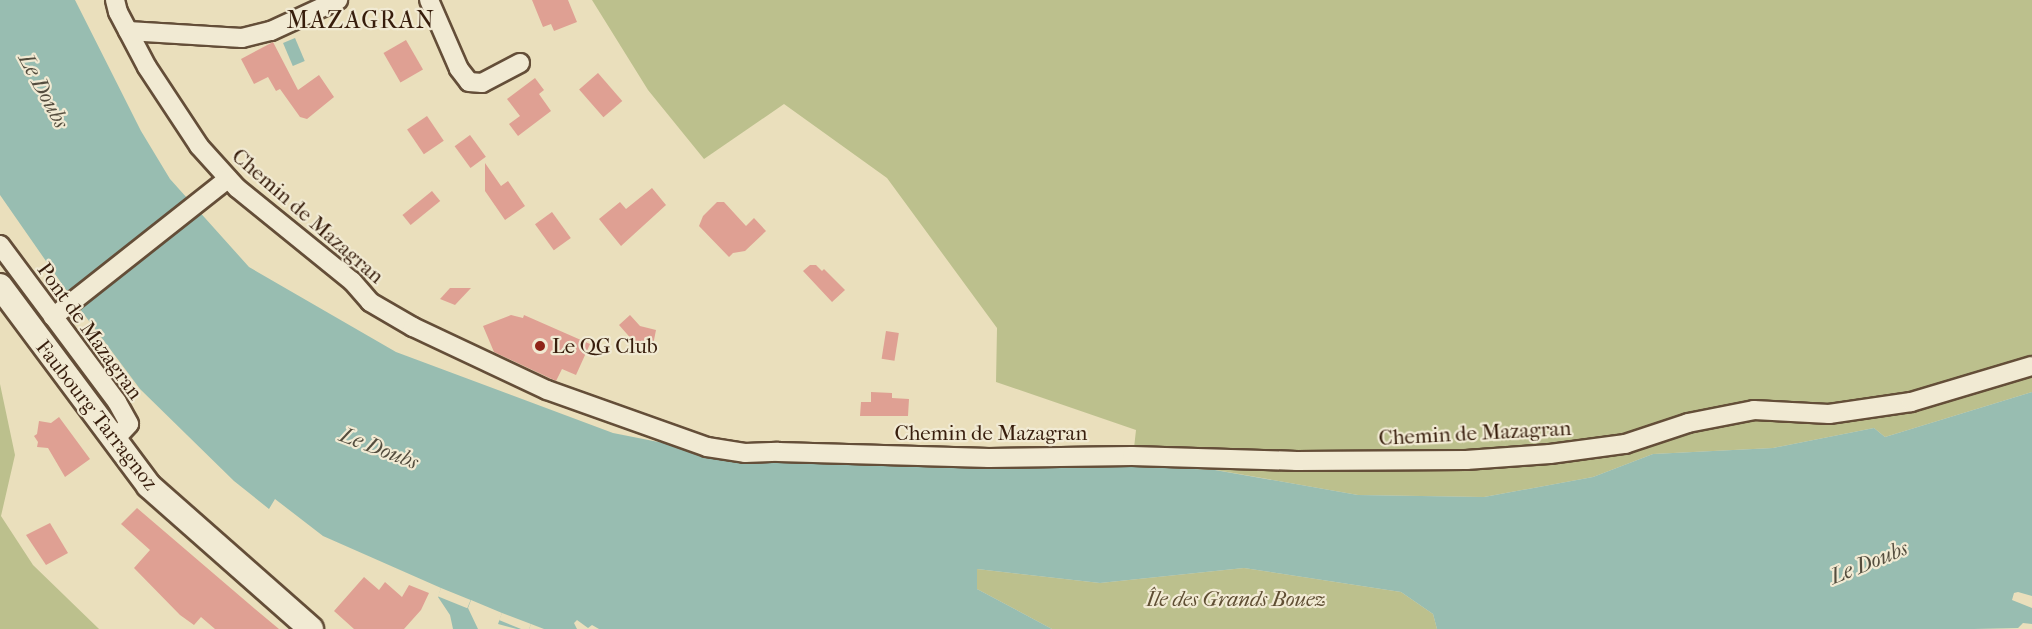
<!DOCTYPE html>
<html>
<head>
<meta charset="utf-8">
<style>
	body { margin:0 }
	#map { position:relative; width:2032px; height:629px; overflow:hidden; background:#eadfbc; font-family:"IM FELL French Canon",serif }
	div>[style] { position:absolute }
	.green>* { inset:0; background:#bcc08d }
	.water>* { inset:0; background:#98bdb1; transform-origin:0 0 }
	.pier>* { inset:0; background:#eadfbc; transform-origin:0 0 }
	.building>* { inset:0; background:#dfa093; transform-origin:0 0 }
	.roads { filter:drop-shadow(2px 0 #644e38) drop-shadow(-2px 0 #644e38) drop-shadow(0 2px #644e38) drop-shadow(0 -2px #644e38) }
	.street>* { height:18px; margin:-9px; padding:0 9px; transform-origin:9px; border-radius:9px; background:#f1ead3 }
	.secondary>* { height:24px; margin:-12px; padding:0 12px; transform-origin:12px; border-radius:12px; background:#f1ead3 }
	.dots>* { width:16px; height:16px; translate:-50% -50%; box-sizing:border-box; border:3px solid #f1ead3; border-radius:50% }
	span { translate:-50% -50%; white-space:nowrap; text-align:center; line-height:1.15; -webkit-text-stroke:4.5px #f1ead3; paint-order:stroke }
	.street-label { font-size:21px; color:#371d0c }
	.poi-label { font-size:21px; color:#371d0c }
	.left { translate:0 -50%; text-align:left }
	.park-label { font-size:21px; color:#5f4e33; font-style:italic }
	.water-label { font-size:22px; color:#544d3e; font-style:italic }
	.quarter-label { font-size:24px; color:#371d0c; letter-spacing:1.5px }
</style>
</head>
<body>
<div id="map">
	<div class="green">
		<div style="clip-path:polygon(592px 0,2032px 0,2032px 392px,1885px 437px,1874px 428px,1773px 448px,1653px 454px,1593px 477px,1484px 497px,1358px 495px,1216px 470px,1132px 466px,1136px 430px,996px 382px,997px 328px,887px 178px,784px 104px,704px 159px,648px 90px)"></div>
		<div style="clip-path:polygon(0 384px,15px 455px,1px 516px,33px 565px,99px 629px,0 629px)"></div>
		<div style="clip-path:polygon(1244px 568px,1401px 592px,1433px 614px,1437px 629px,1052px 629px,977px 589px,977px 569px,1100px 583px)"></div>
	</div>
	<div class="water">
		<div style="clip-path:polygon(0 0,75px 0,141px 131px,170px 179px,249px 267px,396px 352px,613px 433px,704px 451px,876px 464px,1132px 466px,1215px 470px,1358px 495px,1484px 497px,1593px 477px,1653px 454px,1773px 448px,1874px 428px,1885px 437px,2032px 392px,2032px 596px,2018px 592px,2014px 593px,2012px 600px,2032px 608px,2032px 624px,2023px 623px,2018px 628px,1974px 629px,1437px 629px,1433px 614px,1401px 592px,1244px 568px,1100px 583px,977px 569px,977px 589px,1052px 629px,599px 629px,592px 625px,588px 628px,577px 620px,574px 623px,577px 629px,544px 629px,531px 624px,529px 629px,517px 629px,498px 624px,502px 613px,471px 600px,468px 608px,478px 629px,453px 629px,450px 615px,438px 597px,441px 588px,323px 536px,275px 499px,269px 509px,234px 481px,140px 389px,71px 297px,0 195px)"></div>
		<div style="left:295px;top:38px;width:25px;height:13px;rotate:67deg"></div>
	</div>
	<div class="pier">
		<div style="left:441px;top:588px;width:32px;height:9px;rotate:22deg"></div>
		<div style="clip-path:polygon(502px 613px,531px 624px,529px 629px,521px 629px,499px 620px)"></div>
	</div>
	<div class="building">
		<div style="clip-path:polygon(532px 0,568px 0,577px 22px,554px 31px,551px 24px,543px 27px)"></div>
		<div style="left:406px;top:40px;width:34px;height:26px;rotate:60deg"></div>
		<div style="clip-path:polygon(273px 42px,298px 90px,319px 75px,334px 97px,307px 119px,300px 117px,280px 89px,276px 91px,268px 77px,254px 84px,241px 59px)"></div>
		<div style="left:598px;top:73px;width:37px;height:25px;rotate:49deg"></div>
		<div style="clip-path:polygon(535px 78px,544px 90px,539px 94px,551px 111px,518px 136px,509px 124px,520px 116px,507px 99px)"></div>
		<div style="left:427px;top:116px;width:30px;height:24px;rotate:56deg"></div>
		<div style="left:470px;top:135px;width:27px;height:19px;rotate:54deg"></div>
		<div style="clip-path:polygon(485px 163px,501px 186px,508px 181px,525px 206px,505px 220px,485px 191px)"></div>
		<div style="clip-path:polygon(652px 188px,666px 205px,621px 246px,599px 219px,620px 202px,626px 209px)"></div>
		<div style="left:432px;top:191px;width:13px;height:38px;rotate:51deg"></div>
		<div style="clip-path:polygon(717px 202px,724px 202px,746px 226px,754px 218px,766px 231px,745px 251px,733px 253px,729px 257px,699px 226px,703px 216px)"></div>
		<div style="left:552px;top:212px;width:32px;height:21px;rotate:54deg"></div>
		<div style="clip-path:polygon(810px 265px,816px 265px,822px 271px,824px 269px,845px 290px,832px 302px,803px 271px)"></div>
		<div style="clip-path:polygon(450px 288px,471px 288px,455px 305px,440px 299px)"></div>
		<div style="clip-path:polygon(511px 315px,523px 318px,524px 315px,590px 344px,576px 375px,562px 369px,556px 381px,494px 352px,483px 326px)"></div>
		<div style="clip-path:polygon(630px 315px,640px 326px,656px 330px,653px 345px,634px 342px,619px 325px)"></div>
		<div style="left:886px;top:331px;width:13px;height:28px;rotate:9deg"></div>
		<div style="clip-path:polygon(871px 392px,892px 393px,892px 398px,909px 399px,908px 416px,860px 416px,861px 402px,871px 402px)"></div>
		<div style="clip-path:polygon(59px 417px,90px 459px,65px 477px,48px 448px,37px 447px,38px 442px,34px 436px,37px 434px,39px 421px,51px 423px)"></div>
		<div style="clip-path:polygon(137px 508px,255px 609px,279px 629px,215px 629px,201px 617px,194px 625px,180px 615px,134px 568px,150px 550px,121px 524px)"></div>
		<div style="clip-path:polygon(50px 523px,68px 553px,46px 565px,26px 535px)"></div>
		<div style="clip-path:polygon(364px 577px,379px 590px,385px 582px,402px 597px,409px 585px,429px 593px,421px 610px,404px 629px,354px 629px,334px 611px)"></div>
	</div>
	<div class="roads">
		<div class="street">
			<div style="left:115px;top:0;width:12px;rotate:76deg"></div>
			<div style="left:118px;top:12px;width:62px;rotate:62.2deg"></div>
			<div style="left:147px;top:67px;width:95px;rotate:56.6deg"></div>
			<div style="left:199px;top:146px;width:57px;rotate:47.9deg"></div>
			<div style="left:237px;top:188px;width:148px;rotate:39deg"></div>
			<div style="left:352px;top:281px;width:28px;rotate:49deg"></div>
			<div style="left:370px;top:302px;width:50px;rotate:30.2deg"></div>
			<div style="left:413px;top:327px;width:148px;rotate:25.2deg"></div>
			<div style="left:547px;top:390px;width:170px;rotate:19.6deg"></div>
			<div style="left:707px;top:447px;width:38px;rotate:9deg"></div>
			<div style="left:745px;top:453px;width:33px;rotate:-2deg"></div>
			<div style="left:778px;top:452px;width:211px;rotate:1.6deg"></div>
			<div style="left:989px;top:458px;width:143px;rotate:-0.8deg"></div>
			<div style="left:1132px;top:456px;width:165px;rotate:1.7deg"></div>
			<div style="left:1297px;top:461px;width:169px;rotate:-0.3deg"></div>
			<div style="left:1466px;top:460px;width:84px;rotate:-4.1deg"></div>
			<div style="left:1550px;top:454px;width:76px;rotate:-7.6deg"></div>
			<div style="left:1625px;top:444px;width:66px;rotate:-18.4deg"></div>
			<div style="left:1688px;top:423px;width:67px;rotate:-11.1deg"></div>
			<div style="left:1754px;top:410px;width:75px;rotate:3.1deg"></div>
			<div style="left:1829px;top:414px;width:83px;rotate:-8.3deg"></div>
			<div style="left:1911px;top:402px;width:126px;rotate:-16.6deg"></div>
			<div style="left:429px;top:0;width:75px;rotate:66.5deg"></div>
			<div style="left:459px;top:69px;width:16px;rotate:52deg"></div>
			<div style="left:469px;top:82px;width:13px;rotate:4deg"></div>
			<div style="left:482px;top:83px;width:43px;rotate:-27.8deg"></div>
			<div style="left:128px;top:31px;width:114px;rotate:3.5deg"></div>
			<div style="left:242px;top:38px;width:30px;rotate:-14deg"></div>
			<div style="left:271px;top:31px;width:74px;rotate:-24.8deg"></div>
			<div style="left:0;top:245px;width:196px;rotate:53.3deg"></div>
			<div style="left:117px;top:402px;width:25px;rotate:61deg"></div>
			<div style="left:129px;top:424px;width:23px;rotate:133deg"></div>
			<div style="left:53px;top:317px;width:223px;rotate:-38.3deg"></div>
		</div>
		<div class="secondary">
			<div style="left:0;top:286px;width:249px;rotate:53.3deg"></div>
			<div style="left:149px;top:486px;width:216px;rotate:41.4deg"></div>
		</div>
	</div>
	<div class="dots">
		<div style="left:540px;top:346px;background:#8f2418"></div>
	</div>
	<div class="street-label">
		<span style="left:308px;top:216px;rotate:41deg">Chemin de Mazagran</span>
		<span style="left:90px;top:331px;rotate:54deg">Pont de Mazagran</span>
		<span style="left:97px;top:415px;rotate:52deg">Faubourg Tarragnoz</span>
		<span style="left:991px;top:433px">Chemin de Mazagran</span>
		<span style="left:1475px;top:433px;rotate:-3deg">Chemin de Mazagran</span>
	</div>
	<div class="poi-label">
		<span class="left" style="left:552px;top:346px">Le QG Club</span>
	</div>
	<div class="park-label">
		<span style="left:1236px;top:599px">Île des Grands Bouez</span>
	</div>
	<div class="water-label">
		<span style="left:43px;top:91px;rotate:62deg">Le Doubs</span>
		<span style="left:379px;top:449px;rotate:21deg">Le Doubs</span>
		<span style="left:1869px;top:563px;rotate:-22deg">Le Doubs</span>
	</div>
	<div class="quarter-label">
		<span style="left:361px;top:21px">MAZAGRAN</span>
	</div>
</div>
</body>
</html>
